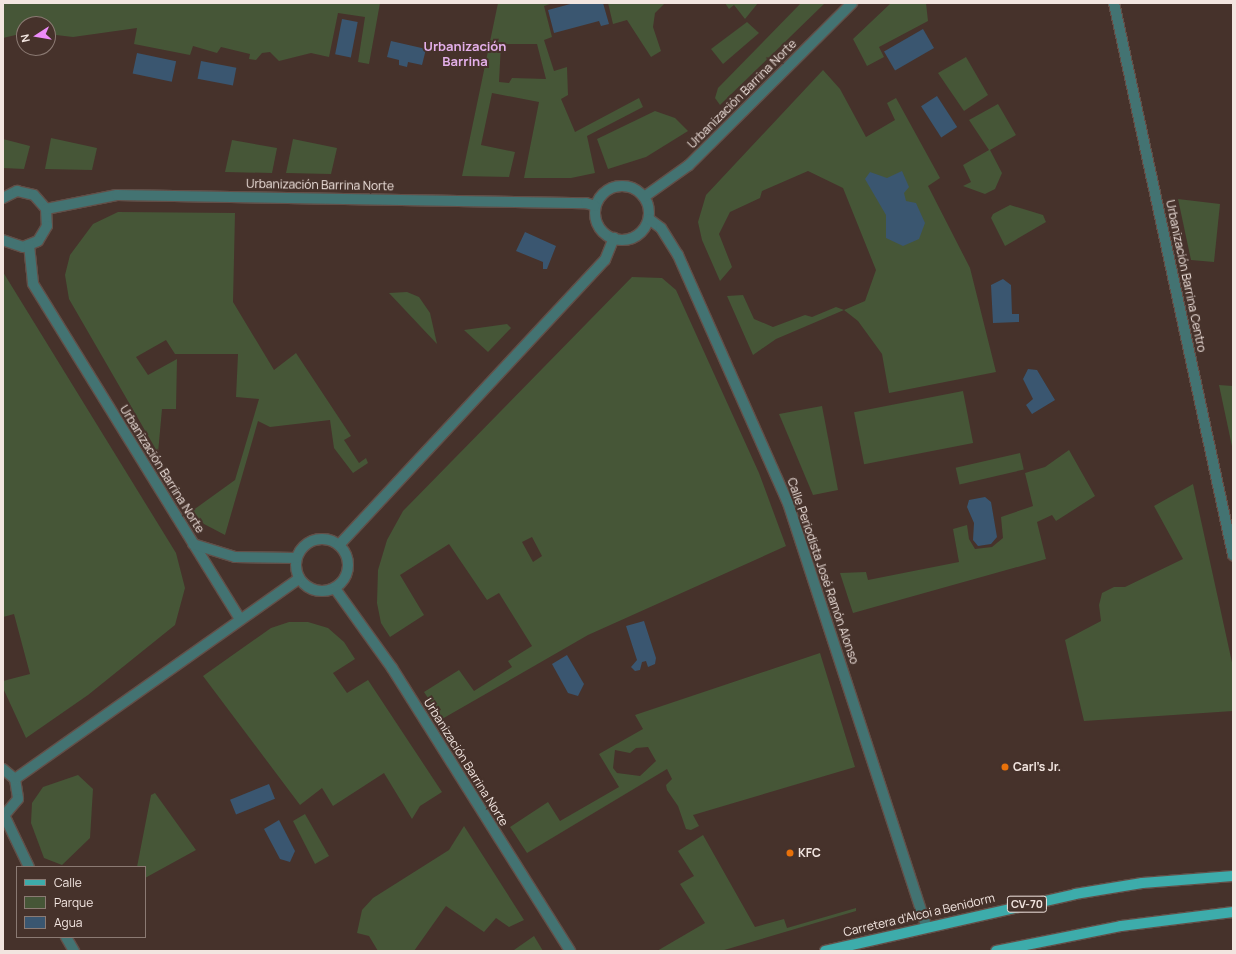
<!DOCTYPE html>
<html>
<head>
<meta charset="utf-8">
<style>
	body { margin:0 }
	#map { position:relative; width:1236px; height:954px; overflow:hidden; background:#46322b; font-family:Manrope,sans-serif }
	div>[style] { position:absolute }
	.green>* { inset:0; background:#465637; transform-origin:0 0 }
	.water>* { inset:0; background:#3a5670; transform-origin:0 0 }
	.roads { filter:drop-shadow(1px 0 #624f48) drop-shadow(-1px 0 #624f48) drop-shadow(0 1px #624f48) drop-shadow(0 -1px #624f48) }
	.minor>* { height:10px; margin:-5px; padding:0 5px; transform-origin:5px; border-radius:5px; background:#437372 }
	.minor>.ring { margin:-5px; padding:0; box-sizing:content-box; background:none; border:10px solid #437372; border-radius:50% }
	.major>* { height:10px; margin:-5px; padding:0 5px; transform-origin:5px; border-radius:5px; background:#3dacab }
	.dots>* { width:11px; height:11px; translate:-50% -50%; box-sizing:border-box; border:2px solid #46322b; border-radius:50% }
	span { translate:-50% -50%; white-space:nowrap; text-align:center; line-height:1.15; -webkit-text-stroke:4px #46322b; paint-order:stroke }
	.shield-label span { padding:1px 3px; background:#46322b; border:1px solid; border-radius:3px; -webkit-text-stroke-width:0 }
	.shield-label { font-size:11px; color:#f2e5e0; font-weight:700 }
	.street-label { font-size:12px; color:#f2e5e0 }
	.poi-label { font-size:12px; color:#f2e5e0; font-weight:700 }
	.left { translate:0 -50%; text-align:left }
	.neighbourhood-label { font-size:13px; color:#e4afea; font-weight:700 }
	.frame { position:absolute; inset:0; border:4px solid #f2e5e0; pointer-events:none }
	.legend { position:absolute; left:16px; top:866px; width:130px; height:72px; box-sizing:border-box; background:#46322b; border:1px solid #8b7a73; margin:0; padding:5px 7px; list-style:none; font-size:12px; color:#f2e5e0 }
	.legend li { display:flex; align-items:center; gap:8px; height:20px }
	.legend b { width:20px; border:1px solid #8b7a73 }
	.north { position:absolute; left:16px; top:16px; width:40px; height:40px; box-sizing:border-box; background:#46322b; border:1px solid #8b7a73; border-radius:50%; rotate:258deg; font-size:11px; font-weight:700; line-height:16px; text-align:center; color:#f2e5e0 }
	.north::after { content:''; display:block; margin:auto; width:14px; height:18px; background:#ed8cf9; clip-path:polygon(50% 0,100% 100%,50% 72%,0 100%) }
</style>
</head>
<body>
<div id="map">
	<div class="green">
		<div style="clip-path:polygon(3px 3px,380px 3px,369px 64px,358px 62px,365px 17px,338px 13px,329px 57px,311px 53px,279px 61px,270px 52px,262px 53px,256px 60px,249px 59px,250px 54px,221px 47px,217px 53px,193px 46px,190px 55px,134px 44px,137px 28px,73px 37px,48px 34px,48px 24px,24px 24px,24px 33px,3px 38px)"></div>
		<div style="clip-path:polygon(evenodd,498px 3px,553px 3px,544px 6px,552px 37px,544px 40px,554px 71px,567px 67px,568px 95px,561px 99px,575px 132px,639px 98px,643px 107px,587px 136px,595px 173px,571px 178px,524px 178px,539px 102px,492px 93px,481px 145px,515px 152px,509px 177px,462px 176px,498px 3px,501px 44px,537px 44px,546px 79px,512px 78px,509px 83px,499px 82px,501px 44px)"></div>
		<div style="clip-path:polygon(608px 3px,665px 3px,655px 13px,653px 27px,661px 51px,651px 57px,627px 20px,613px 24px)"></div>
		<div style="clip-path:polygon(725px 3px,758px 3px,745px 19px,734px 5px,729px 9px)"></div>
		<div style="clip-path:polygon(801px 3px,825px 3px,720px 105px,715px 98px,718px 88px)"></div>
		<div style="clip-path:polygon(891px 3px,926px 3px,928px 21px,879px 47px,884px 57px,867px 66px,853px 39px)"></div>
		<div style="clip-path:polygon(747px 22px,759px 33px,723px 64px,711px 49px)"></div>
		<div style="clip-path:polygon(966px 57px,988px 95px,964px 111px,938px 73px)"></div>
		<div style="clip-path:polygon(823px 70px,840px 89px,866px 137px,895px 120px,887px 103px,896px 98px,940px 178px,928px 186px,970px 268px,996px 372px,889px 393px,882px 354px,858px 321px,844px 310px,776px 339px,753px 355px,727px 296px,743px 295px,754px 319px,773px 327px,805px 315px,812px 317px,836px 307px,844px 310px,865px 301px,876px 270px,843px 188px,808px 171px,762px 191px,760px 198px,730px 212px,719px 234px,732px 267px,720px 281px,702px 240px,698px 222px,706px 195px)"></div>
		<div style="clip-path:polygon(998px 104px,1016px 135px,990px 150px,1002px 173px,995px 189px,985px 194px,963px 186px,971px 182px,963px 165px,989px 150px,969px 120px)"></div>
		<div style="clip-path:polygon(655px 111px,675px 118px,688px 131px,646px 157px,608px 169px,597px 139px)"></div>
		<div style="clip-path:polygon(51px 138px,97px 148px,92px 170px,45px 169px)"></div>
		<div style="clip-path:polygon(3px 139px,30px 146px,24px 169px,3px 168px)"></div>
		<div style="clip-path:polygon(293px 139px,337px 148px,331px 174px,286px 173px)"></div>
		<div style="clip-path:polygon(232px 140px,277px 148px,272px 173px,225px 172px)"></div>
		<div style="clip-path:polygon(1178px 199px,1220px 204px,1214px 262px,1191px 260px)"></div>
		<div style="clip-path:polygon(1010px 205px,1043px 215px,1046px 222px,1005px 246px,991px 218px,993px 214px)"></div>
		<div style="clip-path:polygon(118px 212px,235px 213px,233px 302px,274px 370px,296px 353px,351px 436px,344px 440px,359px 463px,366px 458px,368px 463px,353px 473px,334px 448px,330px 420px,270px 427px,258px 421px,225px 535px,204px 524px,192px 511px,235px 480px,259px 399px,236px 397px,238px 354px,175px 354px,166px 340px,136px 357px,148px 375px,177px 359px,176px 409px,162px 409px,158px 453px,69px 299px,65px 275px,70px 255px,93px 224px)"></div>
		<div style="clip-path:polygon(3px 272px,176px 553px,185px 588px,175px 625px,88px 695px,26px 738px,3px 688px,3px 681px,30px 674px,14px 614px,3px 617px)"></div>
		<div style="clip-path:polygon(evenodd,632px 277px,662px 278px,676px 290px,759px 473px,786px 546px,588px 635px,442px 719px,424px 692px,459px 670px,474px 691px,512px 667px,508px 661px,532px 646px,499px 593px,487px 600px,449px 544px,400px 575px,424px 615px,390px 637px,381px 623px,377px 603px,378px 570px,387px 540px,403px 511px,632px 277px,532px 537px,542px 556px,533px 562px,522px 542px,532px 537px)"></div>
		<div style="clip-path:polygon(407px 292px,419px 297px,430px 313px,437px 344px,389px 293px)"></div>
		<div style="clip-path:polygon(507px 324px,511px 328px,488px 352px,464px 330px)"></div>
		<div style="clip-path:polygon(1219px 385px,1233px 386px,1233px 451px)"></div>
		<div style="left:963px;top:391px;width:53px;height:111px;rotate:79deg"></div>
		<div style="clip-path:polygon(822px 406px,838px 490px,813px 495px,779px 414px)"></div>
		<div style="clip-path:polygon(1069px 450px,1095px 496px,1056px 521px,1052px 515px,1037px 522px,1046px 559px,853px 613px,840px 573px,866px 572px,868px 580px,959px 562px,953px 529px,967px 525px,969px 539px,975px 549px,992px 547px,1003px 538px,1001px 517px,1033px 506px,1025px 473px,1045px 467px)"></div>
		<div style="left:1020px;top:453px;width:17px;height:66px;rotate:77deg"></div>
		<div style="clip-path:polygon(1193px 484px,1233px 667px,1233px 711px,1084px 721px,1065px 640px,1101px 621px,1099px 605px,1102px 593px,1114px 587px,1125px 587px,1183px 559px,1154px 506px)"></div>
		<div style="clip-path:polygon(289px 622px,308px 622px,328px 628px,344px 642px,355px 659px,333px 673px,347px 693px,368px 680px,442px 792px,420px 806px,412px 819px,384px 773px,333px 806px,322px 788px,300px 805px,203px 676px,271px 628px)"></div>
		<div style="clip-path:polygon(evenodd,820px 653px,855px 767px,693px 815px,699px 826px,691px 830px,686px 829px,678px 806px,667px 790px,666px 785px,672px 779px,667px 769px,527px 853px,510px 827px,548px 802px,560px 821px,619px 787px,599px 754px,643px 729px,635px 715px,820px 653px,648px 747px,656px 761px,640px 776px,617px 773px,613px 768px,615px 750px,630px 753px,636px 748px,648px 747px)"></div>
		<div style="clip-path:polygon(78px 775px,93px 789px,90px 838px,62px 865px,44px 858px,31px 823px,32px 803px,43px 787px)"></div>
		<div style="clip-path:polygon(155px 793px,196px 850px,145px 878px,145px 867px,137px 867px,151px 795px)"></div>
		<div style="clip-path:polygon(305px 814px,329px 856px,315px 864px,293px 821px)"></div>
		<div style="clip-path:polygon(464px 826px,524px 920px,509px 927px,496px 918px,484px 932px,446px 906px,414px 951px,378px 951px,369px 936px,357px 933px,362px 910px,373px 898px,449px 850px)"></div>
		<div style="clip-path:polygon(703px 835px,755px 927px,784px 919px,787px 928px,856px 908px,856px 911px,721px 951px,657px 951px,705px 923px,680px 884px,694px 876px,678px 851px)"></div>
		<div style="clip-path:polygon(534px 936px,543px 951px,514px 951px,514px 950px)"></div>
	</div>
	<div class="water">
		<div style="clip-path:polygon(574px 3px,603px 3px,609px 24px,601px 26px,599px 21px,554px 33px,548px 10px)"></div>
		<div style="left:342px;top:19px;width:16px;height:36px;rotate:11deg"></div>
		<div style="left:923px;top:29px;width:22px;height:45px;rotate:60deg"></div>
		<div style="clip-path:polygon(391px 41px,426px 49px,422px 65px,408px 62px,407px 67px,399px 65px,399px 60px,387px 57px)"></div>
		<div style="left:137px;top:53px;width:40px;height:21px;rotate:12deg"></div>
		<div style="left:201px;top:61px;width:36px;height:18px;rotate:11deg"></div>
		<div style="left:937px;top:96px;width:37px;height:19px;rotate:57deg"></div>
		<div style="clip-path:polygon(902px 171px,909px 187px,904px 193px,906px 201px,916px 203px,925px 223px,919px 239px,903px 246px,886px 238px,886px 215px,865px 179px,870px 172px,887px 178px)"></div>
		<div style="clip-path:polygon(525px 232px,556px 246px,547px 269px,543px 269px,543px 262px,516px 251px)"></div>
		<div style="clip-path:polygon(1003px 279px,1011px 285px,1012px 314px,1019px 314px,1019px 322px,993px 323px,991px 285px)"></div>
		<div style="clip-path:polygon(1028px 369px,1037px 370px,1055px 400px,1032px 414px,1026px 405px,1033px 399px,1023px 379px)"></div>
		<div style="clip-path:polygon(985px 497px,991px 502px,997px 537px,991px 544px,978px 546px,973px 540px,974px 523px,967px 507px,969px 500px)"></div>
		<div style="clip-path:polygon(644px 621px,656px 658px,655px 664px,648px 667px,646px 661px,642px 662px,640px 670px,635px 671px,631px 667px,637px 660px,626px 626px)"></div>
		<div style="clip-path:polygon(567px 655px,584px 684px,578px 696px,568px 693px,552px 664px)"></div>
		<div style="left:269px;top:784px;width:16px;height:42px;rotate:68deg"></div>
		<div style="clip-path:polygon(279px 820px,295px 851px,290px 862px,280px 859px,264px 829px)"></div>
	</div>
	<div class="roads">
		<div class="minor">
			<div style="left:1114px;top:3px;width:565px;rotate:77.83deg"></div>
			<div class="ring" style="left:595px;top:186px;width:44px;height:44px"></div>
			<div style="left:644px;top:197px;width:55px;rotate:-35.4deg"></div>
			<div style="left:689px;top:165px;width:230px;rotate:-44.8deg"></div>
			<div style="left:3px;top:198px;width:16px;rotate:-27deg"></div>
			<div style="left:17px;top:191px;width:17px;rotate:13deg"></div>
			<div style="left:34px;top:195px;width:18px;rotate:49deg"></div>
			<div style="left:46px;top:209px;width:17px;rotate:87deg"></div>
			<div style="left:47px;top:226px;width:17px;rotate:121deg"></div>
			<div style="left:38px;top:241px;width:16px;rotate:158deg"></div>
			<div style="left:23px;top:247px;width:21px;rotate:-161deg"></div>
			<div style="left:46px;top:209px;width:72px;rotate:-11.2deg"></div>
			<div style="left:117px;top:195px;width:469px;rotate:1deg"></div>
			<div style="left:586px;top:203px;width:9px;rotate:18deg"></div>
			<div style="left:649px;top:219px;width:15px;rotate:37deg"></div>
			<div style="left:661px;top:228px;width:32px;rotate:58deg"></div>
			<div style="left:678px;top:255px;width:271px;rotate:66.1deg"></div>
			<div style="left:788px;top:503px;width:445px;rotate:71.9deg"></div>
			<div style="left:29px;top:245px;width:39px;rotate:84deg"></div>
			<div style="left:33px;top:284px;width:394px;rotate:58.3deg"></div>
			<div class="ring" style="left:296px;top:539px;width:42px;height:42px"></div>
			<div style="left:193px;top:544px;width:44px;rotate:17.2deg"></div>
			<div style="left:235px;top:557px;width:61px;rotate:0.9deg"></div>
			<div style="left:339px;top:545px;width:390px;rotate:-47deg"></div>
			<div style="left:605px;top:260px;width:24px;rotate:-68deg"></div>
			<div style="left:336px;top:590px;width:96px;rotate:54.3deg"></div>
			<div style="left:392px;top:668px;width:334px;rotate:57.8deg"></div>
			<div style="left:3px;top:769px;width:16px;rotate:40deg"></div>
			<div style="left:15px;top:779px;width:20px;rotate:81deg"></div>
			<div style="left:18px;top:799px;width:23px;rotate:130deg"></div>
			<div style="left:15px;top:779px;width:347px;rotate:-35.2deg"></div>
			<div style="left:5px;top:817px;width:55px;rotate:64.4deg"></div>
			<div style="left:66px;top:937px;width:16px;rotate:60deg"></div>
		</div>
		<div class="major">
			<div style="left:825px;top:951px;width:256px;rotate:-12.8deg"></div>
			<div style="left:1075px;top:894px;width:68px;rotate:-9.3deg"></div>
			<div style="left:1142px;top:883px;width:91px;rotate:-4.4deg"></div>
			<div style="left:996px;top:951px;width:127px;rotate:-11.3deg"></div>
			<div style="left:1121px;top:926px;width:113px;rotate:-7.1deg"></div>
		</div>
	</div>
	<div class="dots">
		<div style="left:1005px;top:767px;background:#e8710a"></div>
		<div style="left:790px;top:853px;background:#e8710a"></div>
	</div>
	<div class="shield-label">
		<span style="left:1027px;top:904px">CV-70</span>
	</div>
	<div class="street-label">
		<span style="left:742px;top:94px;rotate:-45deg">Urbanización Barrina Norte</span>
		<span style="left:320px;top:185px;rotate:1deg">Urbanización Barrina Norte</span>
		<span style="left:1186px;top:276px;rotate:78deg">Urbanización Barrina Centro</span>
		<span style="left:162px;top:469px;rotate:58deg">Urbanización Barrina Norte</span>
		<span style="left:823px;top:571px;rotate:71deg">Calle Periodista José Ramón Alonso</span>
		<span style="left:466px;top:762px;rotate:58deg">Urbanización Barrina Norte</span>
		<span style="left:919px;top:915px;rotate:-13deg">Carretera d'Alcoi a Benidorm</span>
	</div>
	<div class="poi-label">
		<span class="left" style="left:1013px;top:767px">Carl's Jr.</span>
		<span class="left" style="left:798px;top:853px">KFC</span>
	</div>
	<div class="neighbourhood-label">
		<span style="left:465px;top:54px">Urbanización<br>Barrina</span>
	</div>
	<div class="frame"></div>
	<ul class="legend">
	<li><b style="height:5px;background:#3dacab"></b>Calle</li>
	<li><b style="height:11px;background:#465637"></b>Parque</li>
	<li><b style="height:11px;background:#3a5670"></b>Agua</li>
	</ul>
	<div class="north">N</div>
</div>
</body>
</html>
